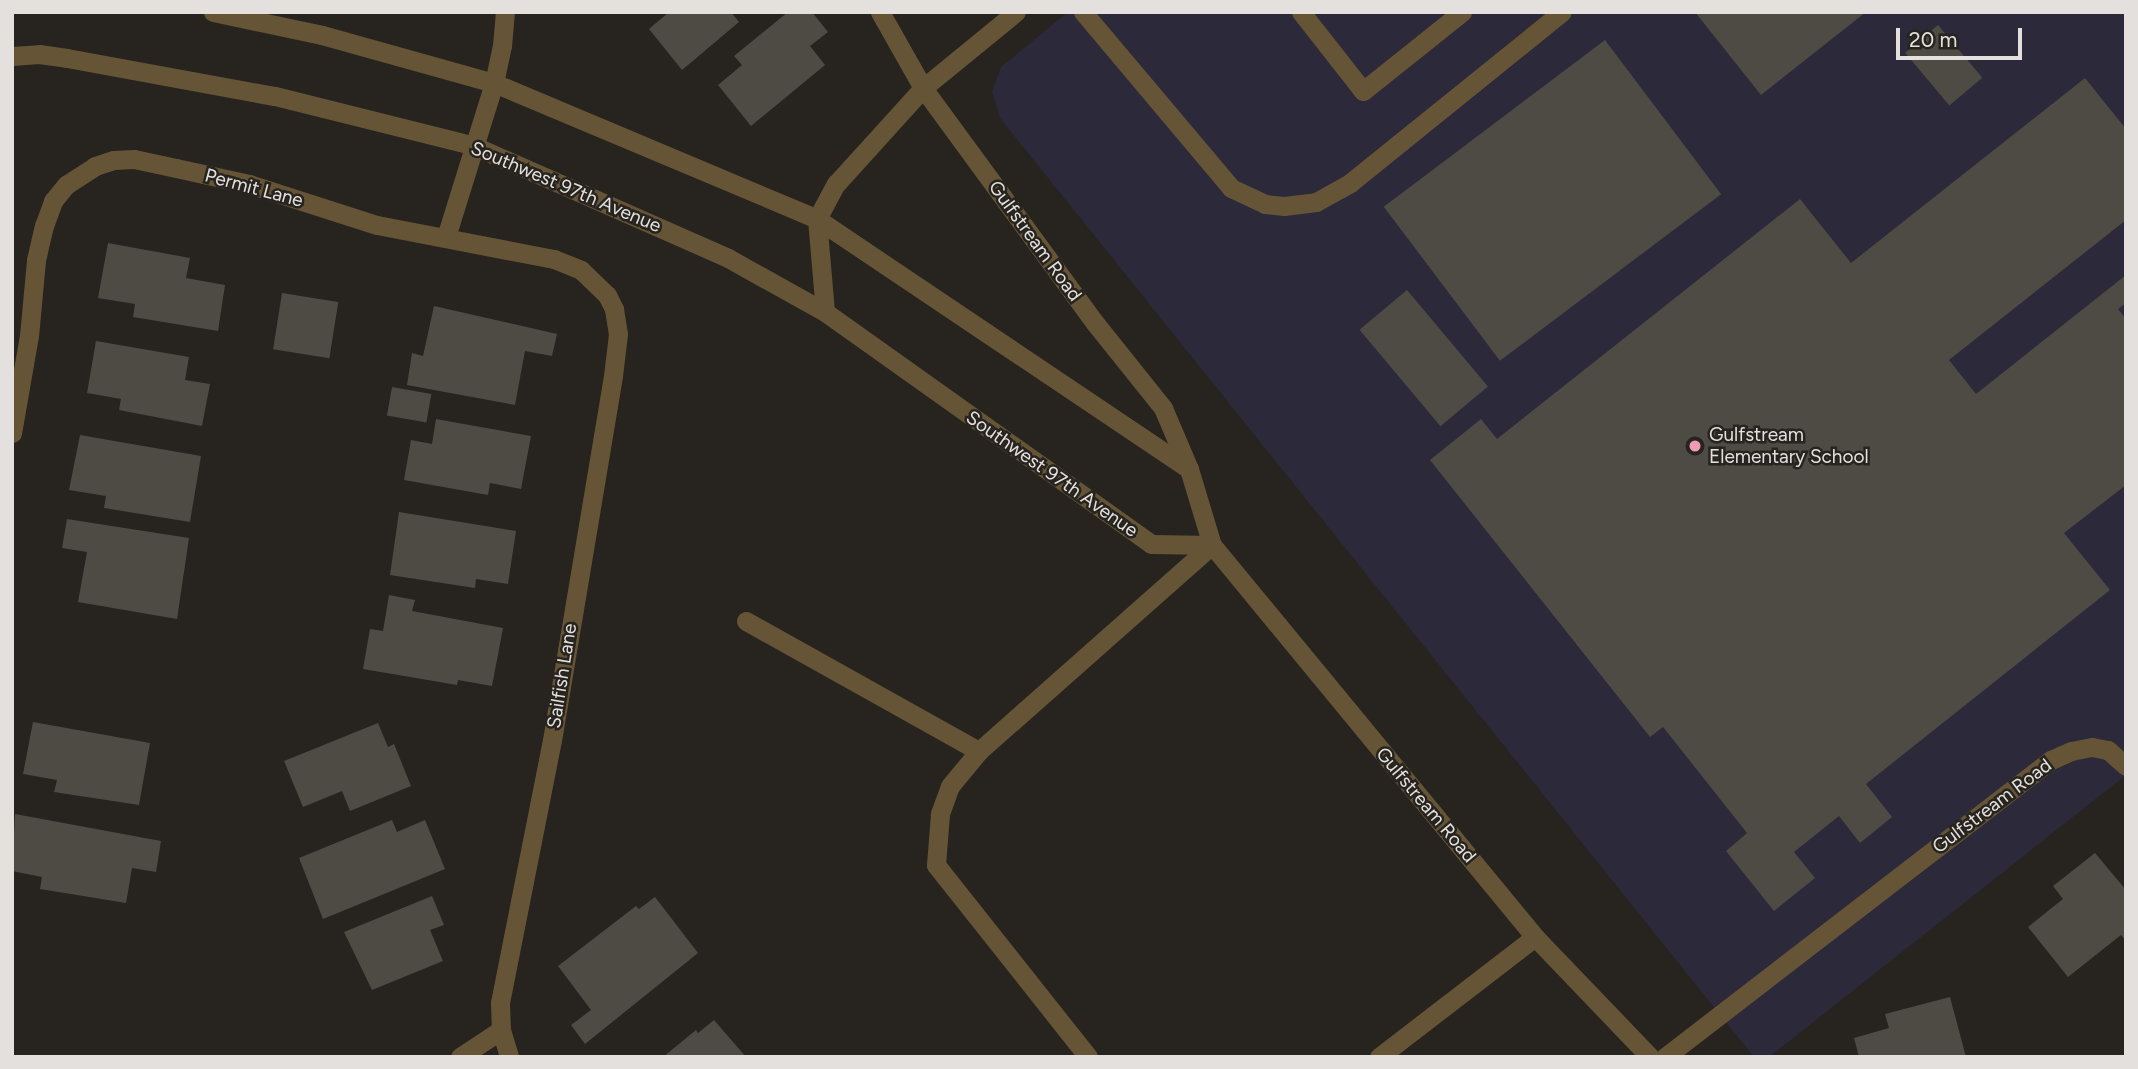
<!DOCTYPE html>
<html>
<head>
<meta charset="utf-8">
<style>
	body { margin:0 }
	#map { position:relative; width:2138px; height:1069px; overflow:hidden; background:#27241f; font-family:Figtree,sans-serif }
	div>[style] { position:absolute }
	.education>* { inset:0; background:#2c293a }
	.building>* { inset:0; background:#4e4a44; transform-origin:0 0 }
	.service>* { height:19px; margin:-9.5px; padding:0 9.5px; transform-origin:9.5px; border-radius:9.5px; background:#655536 }
	.minor>* { height:19px; margin:-9.5px; padding:0 9.5px; transform-origin:9.5px; border-radius:9.5px; background:#655536 }
	.tertiary>* { height:19px; margin:-9.5px; padding:0 9.5px; transform-origin:9.5px; border-radius:9.5px; background:#655536 }
	.dots>* { width:19px; height:19px; translate:-50% -50%; box-sizing:border-box; border:4px solid #27241f; border-radius:50% }
	span { translate:-50% -50%; white-space:nowrap; text-align:center; line-height:1.15; -webkit-text-stroke:5px #27241f; paint-order:stroke }
	.street-label { font-size:19px; color:#e3e0dd }
	.poi-label { font-size:19px; color:#e3e0dd }
	.left { translate:0 -50%; text-align:left }
	.frame { position:absolute; inset:0; border:14px solid #e3e0dd; pointer-events:none }
	.scale { position:absolute; left:1896px; top:28px; width:126px; height:32px; box-sizing:border-box; border:4px solid #e3e0dd; border-top:0; padding-left:9px; font-size:21px; line-height:24px; white-space:nowrap; color:#e3e0dd; -webkit-text-stroke:5px #27241f; paint-order:stroke }
</style>
</head>
<body>
<div id="map">
	<div class="education">
		<div style="clip-path:polygon(1068px 12px,2126px 12px,2126px 775px,1769px 1057px,1754px 1057px,1000px 118px,992px 91px,1001px 67px)"></div>
	</div>
	<div class="building">
		<div style="clip-path:polygon(669px 12px,731px 12px,739px 22px,682px 70px,649px 29px)"></div>
		<div style="clip-path:polygon(788px 12px,812px 12px,828px 32px,810px 46px,825px 65px,751px 126px,718px 85px,742px 65px,734px 56px)"></div>
		<div style="clip-path:polygon(1695px 12px,1866px 12px,1761px 95px)"></div>
		<div style="left:1938px;top:25px;width:69px;height:43px;rotate:50deg"></div>
		<div style="left:1605px;top:40px;width:193px;height:277px;rotate:53deg"></div>
		<div style="clip-path:polygon(2085px 78px,2126px 129px,2126px 220px,1949px 360px,1976px 394px,2126px 275px,2126px 303px,2118px 309px,2126px 319px,2126px 485px,2064px 533px,2110px 590px,1866px 784px,1892px 817px,1860px 843px,1839px 816px,1794px 852px,1815px 878px,1774px 911px,1726px 851px,1747px 833px,1663px 727px,1650px 737px,1430px 460px,1481px 419px,1497px 439px,1800px 199px,1851px 263px)"></div>
		<div style="clip-path:polygon(108px 243px,190px 258px,186px 278px,225px 285px,218px 331px,133px 317px,135px 304px,98px 298px)"></div>
		<div style="left:1407px;top:290px;width:126px;height:62px;rotate:50deg"></div>
		<div style="left:282px;top:293px;width:57px;height:57px;rotate:9deg"></div>
		<div style="clip-path:polygon(434px 306px,557px 334px,552px 356px,525px 351px,515px 405px,407px 385px,412px 353px,423px 356px)"></div>
		<div style="clip-path:polygon(96px 341px,189px 357px,185px 380px,210px 384px,202px 426px,119px 410px,121px 399px,87px 393px)"></div>
		<div style="left:392px;top:387px;width:40px;height:29px;rotate:10deg"></div>
		<div style="clip-path:polygon(436px 419px,531px 436px,521px 489px,490px 483px,488px 495px,404px 480px,411px 440px,432px 444px)"></div>
		<div style="clip-path:polygon(80px 435px,201px 456px,190px 522px,104px 508px,106px 496px,69px 490px)"></div>
		<div style="clip-path:polygon(399px 512px,516px 531px,508px 584px,476px 579px,475px 588px,390px 575px)"></div>
		<div style="clip-path:polygon(67px 519px,189px 538px,177px 619px,78px 602px,87px 552px,62px 548px)"></div>
		<div style="clip-path:polygon(389px 595px,415px 600px,412px 611px,503px 628px,492px 686px,458px 680px,457px 685px,363px 669px,370px 629px,383px 631px)"></div>
		<div style="clip-path:polygon(33px 722px,150px 743px,139px 805px,54px 792px,57px 780px,23px 774px)"></div>
		<div style="clip-path:polygon(378px 723px,388px 747px,394px 744px,411px 786px,350px 811px,342px 791px,303px 807px,284px 761px)"></div>
		<div style="clip-path:polygon(15px 814px,161px 841px,156px 872px,132px 868px,126px 903px,40px 889px,42px 877px,12px 871px)"></div>
		<div style="clip-path:polygon(392px 820px,397px 832px,425px 820px,445px 869px,323px 919px,299px 858px)"></div>
		<div style="clip-path:polygon(2095px 853px,2126px 890px,2126px 941px,2121px 935px,2068px 977px,2028px 927px,2063px 899px,2053px 886px)"></div>
		<div style="clip-path:polygon(432px 896px,444px 925px,430px 930px,443px 961px,372px 990px,344px 932px)"></div>
		<div style="clip-path:polygon(655px 897px,698px 953px,585px 1044px,571px 1025px,591px 1010px,558px 966px,636px 906px,639px 909px)"></div>
		<div style="clip-path:polygon(1950px 997px,1966px 1057px,1859px 1057px,1854px 1038px,1889px 1028px,1885px 1014px)"></div>
		<div style="clip-path:polygon(714px 1020px,746px 1057px,663px 1057px,696px 1030px,698px 1033px)"></div>
	</div>
	<div class="service">
		<div style="left:1083px;top:12px;width:230px;rotate:49.9deg"></div>
		<div style="left:1231px;top:188px;width:38px;rotate:25deg"></div>
		<div style="left:1265px;top:204px;width:19px;rotate:6deg"></div>
		<div style="left:1284px;top:206px;width:32px;rotate:-7deg"></div>
		<div style="left:1316px;top:202px;width:39px;rotate:-29deg"></div>
		<div style="left:1350px;top:183px;width:272px;rotate:-38.9deg"></div>
		<div style="left:1301px;top:12px;width:100px;rotate:51.9deg"></div>
		<div style="left:1363px;top:91px;width:127px;rotate:-38.6deg"></div>
	</div>
	<div class="minor">
		<div style="left:880px;top:12px;width:87px;rotate:60.5deg"></div>
		<div style="left:923px;top:88px;width:291px;rotate:53.8deg"></div>
		<div style="left:1095px;top:323px;width:109px;rotate:51.3deg"></div>
		<div style="left:1163px;top:408px;width:66px;rotate:66.9deg"></div>
		<div style="left:446px;top:237px;width:161px;rotate:-72.7deg"></div>
		<div style="left:494px;top:83px;width:38px;rotate:-78deg"></div>
		<div style="left:502px;top:46px;width:34px;rotate:-85deg"></div>
		<div style="left:825px;top:312px;width:93px;rotate:-94.9deg"></div>
		<div style="left:817px;top:219px;width:40px;rotate:-62deg"></div>
		<div style="left:836px;top:184px;width:130px;rotate:-47.8deg"></div>
		<div style="left:923px;top:88px;width:120px;rotate:-39.3deg"></div>
		<div style="left:12px;top:433px;width:98px;rotate:-80.1deg"></div>
		<div style="left:29px;top:336px;width:76px;rotate:-84.7deg"></div>
		<div style="left:36px;top:260px;width:35px;rotate:-77deg"></div>
		<div style="left:44px;top:226px;width:27px;rotate:-70deg"></div>
		<div style="left:53px;top:201px;width:21px;rotate:-51deg"></div>
		<div style="left:66px;top:185px;width:35px;rotate:-33deg"></div>
		<div style="left:95px;top:166px;width:19px;rotate:-18deg"></div>
		<div style="left:113px;top:160px;width:21px;rotate:-3deg"></div>
		<div style="left:134px;top:159px;width:43px;rotate:12.1deg"></div>
		<div style="left:176px;top:168px;width:75px;rotate:12.4deg"></div>
		<div style="left:249px;top:184px;width:134px;rotate:17.8deg"></div>
		<div style="left:377px;top:225px;width:180px;rotate:10.9deg"></div>
		<div style="left:554px;top:259px;width:29px;rotate:22deg"></div>
		<div style="left:581px;top:270px;width:36px;rotate:44deg"></div>
		<div style="left:607px;top:295px;width:16px;rotate:63deg"></div>
		<div style="left:614px;top:309px;width:25px;rotate:81deg"></div>
		<div style="left:618px;top:334px;width:42px;rotate:96.8deg"></div>
		<div style="left:613px;top:376px;width:369px;rotate:99.5deg"></div>
		<div style="left:552px;top:740px;width:268px;rotate:101.2deg"></div>
		<div style="left:500px;top:1003px;width:27px;rotate:88deg"></div>
		<div style="left:501px;top:1030px;width:28px;rotate:73deg"></div>
		<div style="left:746px;top:621px;width:267px;rotate:29.2deg"></div>
		<div style="left:979px;top:751px;width:45px;rotate:129.6deg"></div>
		<div style="left:950px;top:786px;width:30px;rotate:110deg"></div>
		<div style="left:940px;top:814px;width:51px;rotate:94.5deg"></div>
		<div style="left:936px;top:865px;width:245px;rotate:51.6deg"></div>
		<div style="left:979px;top:751px;width:311px;rotate:-41.5deg"></div>
		<div style="left:460px;top:1057px;width:49px;rotate:-33.4deg"></div>
		<div style="left:1379px;top:1057px;width:197px;rotate:-37.6deg"></div>
		<div style="left:1665px;top:1057px;width:487px;rotate:-37.6deg"></div>
		<div style="left:2051px;top:760px;width:22px;rotate:-24deg"></div>
		<div style="left:2071px;top:751px;width:21px;rotate:-11deg"></div>
		<div style="left:2092px;top:747px;width:16px;rotate:11deg"></div>
		<div style="left:2108px;top:750px;width:24px;rotate:42deg"></div>
	</div>
	<div class="tertiary">
		<div style="left:213px;top:12px;width:111px;rotate:11.9deg"></div>
		<div style="left:322px;top:35px;width:179px;rotate:15.6deg"></div>
		<div style="left:494px;top:83px;width:350px;rotate:22.8deg"></div>
		<div style="left:817px;top:219px;width:448px;rotate:33.9deg"></div>
		<div style="left:1189px;top:469px;width:79px;rotate:73.2deg"></div>
		<div style="left:1212px;top:545px;width:508px;rotate:50.51deg"></div>
		<div style="left:1535px;top:937px;width:166px;rotate:46.2deg"></div>
		<div style="left:12px;top:56px;width:27px;rotate:-4deg"></div>
		<div style="left:39px;top:54px;width:28px;rotate:8deg"></div>
		<div style="left:67px;top:58px;width:211px;rotate:10.4deg"></div>
		<div style="left:275px;top:96px;width:203px;rotate:14deg"></div>
		<div style="left:472px;top:145px;width:280px;rotate:23.8deg"></div>
		<div style="left:728px;top:258px;width:111px;rotate:29.1deg"></div>
		<div style="left:825px;top:312px;width:400px;rotate:35.4deg"></div>
		<div style="left:1151px;top:544px;width:61px;rotate:0.9deg"></div>
	</div>
	<div class="dots">
		<div style="left:1695px;top:446px;background:#f09ab5"></div>
	</div>
	<div class="street-label">
		<span style="left:566px;top:187px;rotate:23deg">Southwest 97th Avenue</span>
		<span style="left:254px;top:188px;rotate:15deg">Permit Lane</span>
		<span style="left:1035px;top:241px;rotate:54deg">Gulfstream Road</span>
		<span style="left:1052px;top:474px;rotate:35deg">Southwest 97th Avenue</span>
		<span style="left:562px;top:676px;rotate:-81deg">Sailfish Lane</span>
		<span style="left:1426px;top:805px;rotate:50deg">Gulfstream Road</span>
		<span style="left:1992px;top:806px;rotate:-37deg">Gulfstream Road</span>
	</div>
	<div class="poi-label">
		<span class="left" style="left:1709px;top:446px">Gulfstream<br>Elementary School</span>
	</div>
	<div class="frame"></div>
	<div class="scale">20 m</div>
</div>
</body>
</html>
